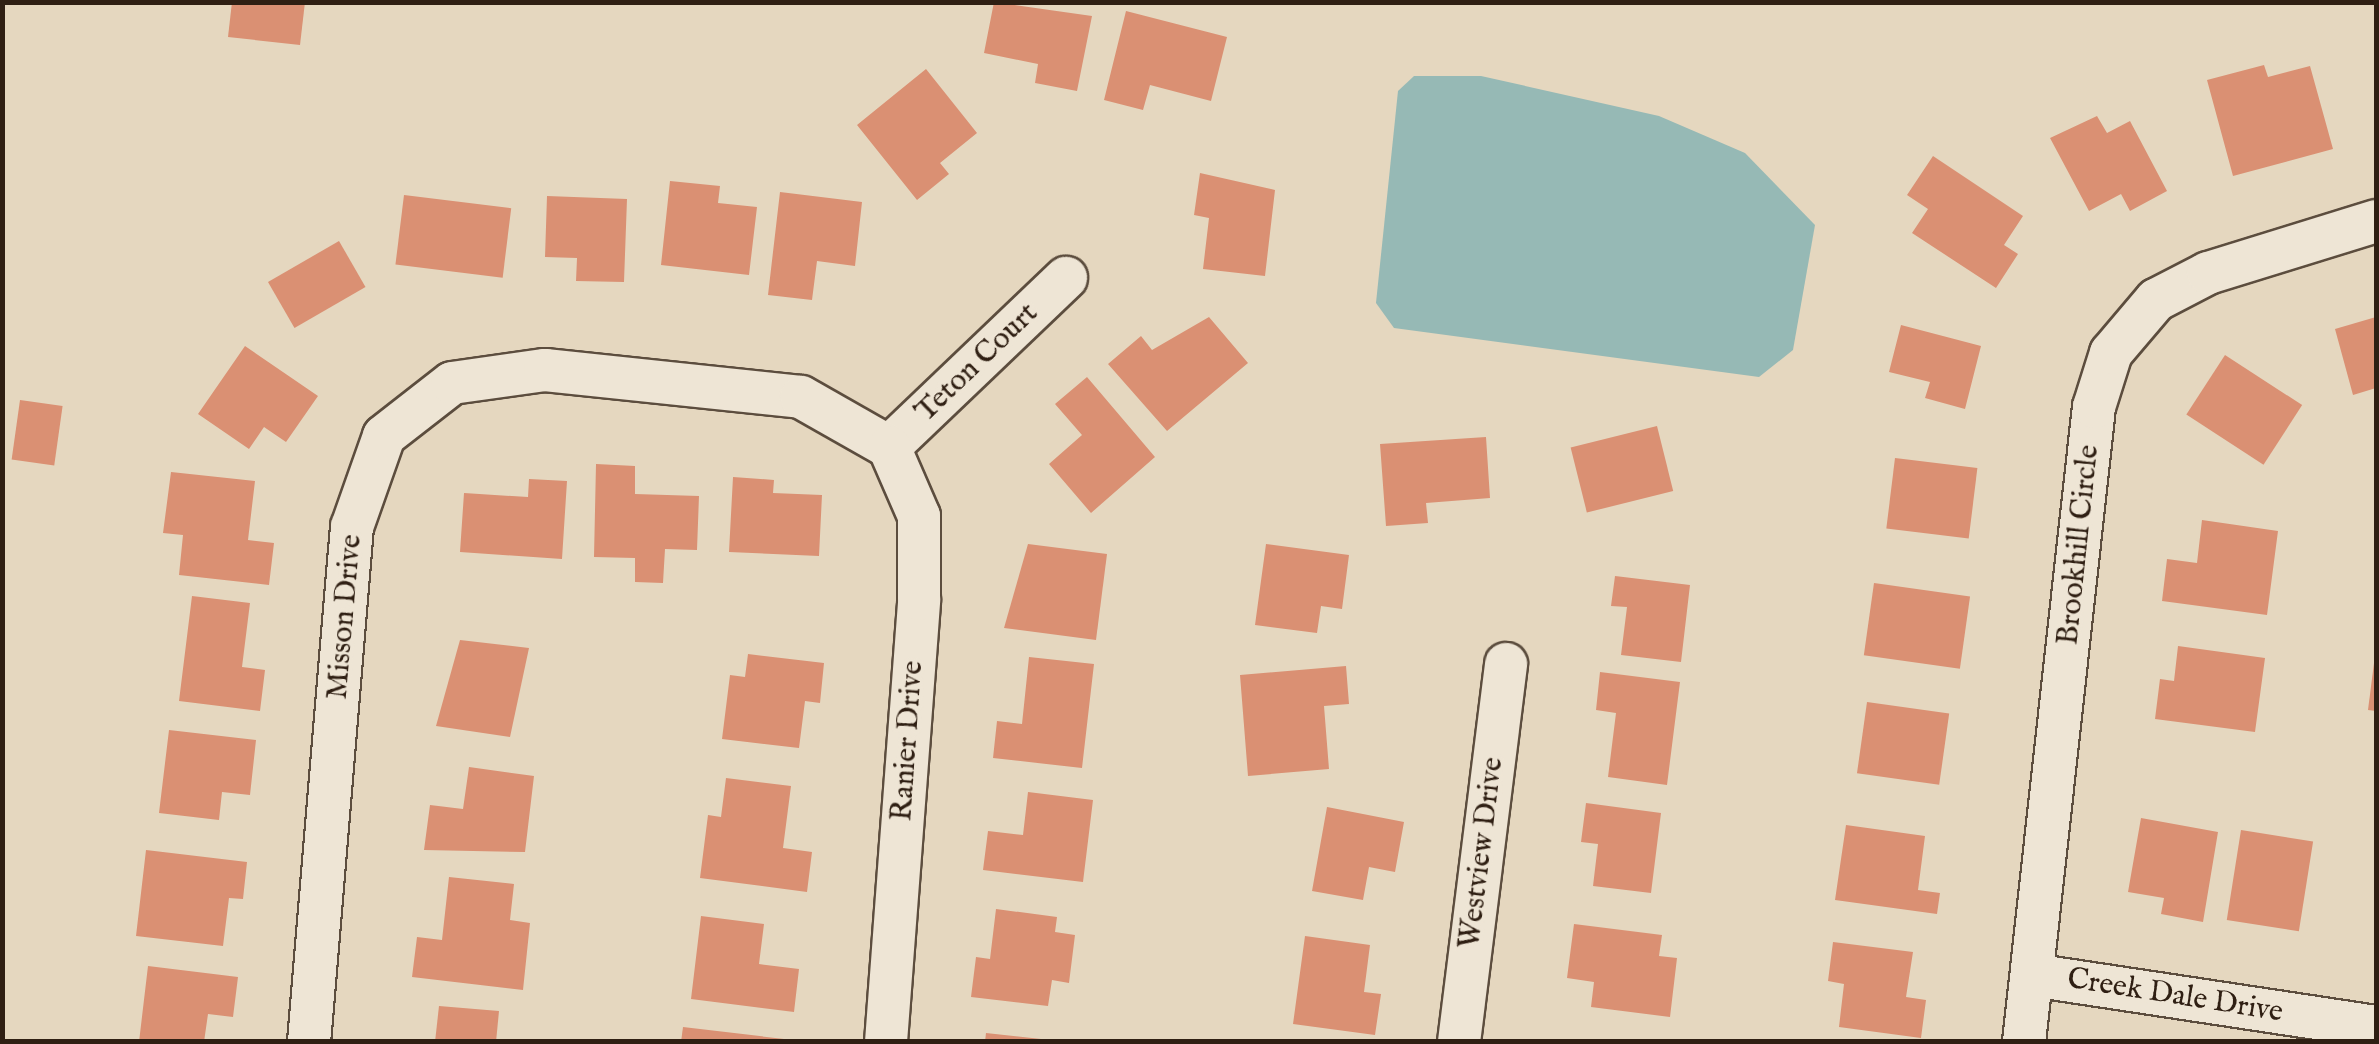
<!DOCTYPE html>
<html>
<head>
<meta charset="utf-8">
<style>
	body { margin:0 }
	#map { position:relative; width:2379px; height:1044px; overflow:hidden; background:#e5d7bf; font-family:"IM FELL English",serif }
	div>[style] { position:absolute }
	.water>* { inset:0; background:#96b9b5 }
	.building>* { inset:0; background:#da9073; transform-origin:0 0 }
	.roads { filter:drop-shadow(2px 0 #5c4d3e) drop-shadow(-2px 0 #5c4d3e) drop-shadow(0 2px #5c4d3e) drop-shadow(0 -2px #5c4d3e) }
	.minor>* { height:42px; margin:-21px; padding:0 21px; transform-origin:21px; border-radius:21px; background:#eee5d5 }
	span { translate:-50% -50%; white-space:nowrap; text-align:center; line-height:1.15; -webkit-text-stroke:8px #eee5d5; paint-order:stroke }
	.street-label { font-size:30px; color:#2f1f13 }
	.frame { position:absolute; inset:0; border:5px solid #2f1f13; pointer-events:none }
</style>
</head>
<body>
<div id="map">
	<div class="water">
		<div style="clip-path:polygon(1414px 76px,1481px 76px,1659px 116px,1745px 153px,1815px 225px,1793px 350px,1759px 377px,1394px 328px,1376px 303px,1398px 91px)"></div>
	</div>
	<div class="building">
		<div style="clip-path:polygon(232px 2px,305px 2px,300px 45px,228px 37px)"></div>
		<div style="clip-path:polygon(994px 2px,1092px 16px,1077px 91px,1035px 83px,1038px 64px,984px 53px)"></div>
		<div style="clip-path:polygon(1126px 11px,1227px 37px,1211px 101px,1150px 85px,1143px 110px,1104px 100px)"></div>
		<div style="clip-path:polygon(2264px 65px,2268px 77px,2310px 66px,2333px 149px,2233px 176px,2207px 80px)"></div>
		<div style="clip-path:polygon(926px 69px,977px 133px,940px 163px,949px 174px,917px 200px,857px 125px)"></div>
		<div style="clip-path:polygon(2097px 116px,2107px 133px,2130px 121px,2167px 191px,2130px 211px,2121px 194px,2089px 211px,2050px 138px)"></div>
		<div style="clip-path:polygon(1933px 156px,2023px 216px,2004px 245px,2018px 254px,1996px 288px,1912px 233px,1928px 209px,1907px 195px)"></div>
		<div style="clip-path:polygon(1200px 173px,1275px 190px,1265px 276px,1203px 269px,1209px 218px,1194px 215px)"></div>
		<div style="clip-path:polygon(670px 181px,720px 186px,718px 203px,757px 207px,749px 275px,661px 265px)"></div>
		<div style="clip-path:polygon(780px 192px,862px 202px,855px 266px,817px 261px,812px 300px,768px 295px)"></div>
		<div style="left:404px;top:195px;width:108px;height:70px;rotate:7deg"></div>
		<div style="clip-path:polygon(547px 196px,627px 199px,624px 282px,576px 281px,577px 258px,545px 257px)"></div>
		<div style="left:339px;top:241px;width:53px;height:82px;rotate:60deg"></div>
		<div style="clip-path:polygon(1209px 317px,1248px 363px,1167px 431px,1108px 364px,1141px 336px,1152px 350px)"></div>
		<div style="clip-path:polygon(2376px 317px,2376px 388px,2353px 395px,2335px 329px)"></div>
		<div style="clip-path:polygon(1901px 325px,1981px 346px,1965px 409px,1925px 398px,1930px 382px,1889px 372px)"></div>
		<div style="clip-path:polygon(245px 346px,318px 396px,286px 442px,264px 427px,249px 449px,198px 414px)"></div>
		<div style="left:2225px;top:355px;width:92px;height:71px;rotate:33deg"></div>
		<div style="clip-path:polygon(1087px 377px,1155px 457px,1091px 513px,1049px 464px,1082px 435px,1055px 404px)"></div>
		<div style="left:20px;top:400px;width:43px;height:60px;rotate:8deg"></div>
		<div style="left:1657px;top:426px;width:67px;height:89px;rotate:76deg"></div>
		<div style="clip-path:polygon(1486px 437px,1490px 498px,1426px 503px,1428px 523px,1386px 526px,1380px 444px)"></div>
		<div style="left:1895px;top:458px;width:83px;height:71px;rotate:7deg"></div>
		<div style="clip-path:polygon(596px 464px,635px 466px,635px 494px,699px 496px,697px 550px,665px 549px,663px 583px,635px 582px,635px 558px,594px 557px)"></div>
		<div style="clip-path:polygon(171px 472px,255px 481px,248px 540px,274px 543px,269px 585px,179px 575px,183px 535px,163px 533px)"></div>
		<div style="clip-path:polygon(733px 477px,774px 480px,773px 493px,822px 495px,819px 556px,729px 552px)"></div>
		<div style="clip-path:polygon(529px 479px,567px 481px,562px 559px,460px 552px,464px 493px,528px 497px)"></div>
		<div style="clip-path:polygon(2202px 520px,2278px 531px,2267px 615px,2162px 601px,2167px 559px,2197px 563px)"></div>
		<div style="clip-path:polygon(1028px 544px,1107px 554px,1096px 640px,1004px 628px)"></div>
		<div style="clip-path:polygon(1266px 544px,1349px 555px,1342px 609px,1321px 606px,1317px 633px,1255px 625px)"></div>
		<div style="clip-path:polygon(1615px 576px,1690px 585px,1681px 662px,1621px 655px,1627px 607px,1611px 606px)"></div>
		<div style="left:1874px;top:583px;width:97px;height:73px;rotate:8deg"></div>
		<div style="clip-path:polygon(192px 596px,250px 603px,242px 667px,265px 670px,260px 711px,179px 701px)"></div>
		<div style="clip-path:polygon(460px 640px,529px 648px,510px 737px,436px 726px)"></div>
		<div style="clip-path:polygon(2178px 646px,2265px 658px,2255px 732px,2155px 719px,2160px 679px,2174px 681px)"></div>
		<div style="clip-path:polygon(748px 654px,824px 663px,820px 703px,805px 701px,799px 748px,722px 739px,730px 675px,745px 677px)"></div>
		<div style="clip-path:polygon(1029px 657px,1094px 664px,1082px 768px,993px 758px,997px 721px,1022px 724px)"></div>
		<div style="clip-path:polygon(2374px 663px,2376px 663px,2376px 711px,2368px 710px)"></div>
		<div style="clip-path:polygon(1346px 666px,1349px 704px,1324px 706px,1329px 769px,1248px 776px,1240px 675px)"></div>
		<div style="clip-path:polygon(1600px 672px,1680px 682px,1667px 785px,1608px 777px,1616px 713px,1596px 710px)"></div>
		<div style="left:1867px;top:702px;width:83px;height:72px;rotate:8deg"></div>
		<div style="clip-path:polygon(169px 730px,256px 740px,250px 795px,222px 792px,219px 820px,159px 813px)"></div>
		<div style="clip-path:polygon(469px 767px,534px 776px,525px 852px,424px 850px,430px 805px,463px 809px)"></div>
		<div style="clip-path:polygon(726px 778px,791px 786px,783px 848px,812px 852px,807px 892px,700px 878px,708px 815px,721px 817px)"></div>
		<div style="clip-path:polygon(1028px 792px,1093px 800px,1083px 882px,983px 870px,988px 831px,1023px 835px)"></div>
		<div style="clip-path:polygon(1586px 803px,1661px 813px,1651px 893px,1593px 886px,1598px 844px,1581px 842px)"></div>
		<div style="clip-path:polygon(1327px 807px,1404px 822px,1395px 872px,1369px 867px,1363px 900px,1312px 891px)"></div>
		<div style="clip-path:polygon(2141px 818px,2218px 832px,2203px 922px,2161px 914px,2164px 898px,2128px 892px)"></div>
		<div style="clip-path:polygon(1846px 825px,1925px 836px,1918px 890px,1940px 893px,1937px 914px,1835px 900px)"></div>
		<div style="left:2241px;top:830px;width:73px;height:91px;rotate:9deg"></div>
		<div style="clip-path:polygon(146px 850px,247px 862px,243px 899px,229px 898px,223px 946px,136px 936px)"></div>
		<div style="clip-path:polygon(449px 877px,514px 884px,510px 920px,530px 923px,523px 990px,412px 977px,417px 937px,442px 940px)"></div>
		<div style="clip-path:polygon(996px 909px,1057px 917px,1055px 932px,1075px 935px,1069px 983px,1052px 980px,1048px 1006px,971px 997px,976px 957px,990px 959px)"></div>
		<div style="clip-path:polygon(701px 916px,764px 924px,759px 964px,799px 969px,794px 1012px,691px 999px)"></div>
		<div style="clip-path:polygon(1574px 924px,1662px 935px,1659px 956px,1677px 958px,1670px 1017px,1591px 1007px,1594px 982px,1567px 978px)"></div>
		<div style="clip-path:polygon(1305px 936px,1370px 945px,1364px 992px,1381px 994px,1375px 1035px,1293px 1024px)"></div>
		<div style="clip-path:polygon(1833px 942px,1913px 952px,1906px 997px,1926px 1000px,1921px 1038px,1839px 1027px,1844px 984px,1828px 981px)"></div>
		<div style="clip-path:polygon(148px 966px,238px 977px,233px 1017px,208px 1014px,204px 1042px,139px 1042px)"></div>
		<div style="clip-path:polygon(439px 1006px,499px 1011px,496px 1042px,435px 1042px)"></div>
		<div style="clip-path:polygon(683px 1027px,784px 1039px,784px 1042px,681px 1042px)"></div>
		<div style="clip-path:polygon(986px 1033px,1041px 1039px,1041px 1042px,985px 1042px)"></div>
	</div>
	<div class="roads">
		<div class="minor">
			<div style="left:889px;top:447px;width:245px;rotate:-43.7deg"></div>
			<div style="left:2032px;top:975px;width:348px;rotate:8.6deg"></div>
			<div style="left:309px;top:1042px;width:517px;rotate:-85.23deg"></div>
			<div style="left:352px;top:527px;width:96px;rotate:-70.6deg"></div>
			<div style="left:384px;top:436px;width:86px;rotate:-37.9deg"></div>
			<div style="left:452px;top:383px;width:94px;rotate:-8deg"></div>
			<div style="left:545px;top:370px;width:257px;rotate:6deg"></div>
			<div style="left:801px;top:397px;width:101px;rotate:29.6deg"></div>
			<div style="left:886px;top:1042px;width:444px;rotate:-85.7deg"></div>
			<div style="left:919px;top:599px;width:83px;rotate:-90deg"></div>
			<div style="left:919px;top:516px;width:75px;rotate:-113.5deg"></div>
			<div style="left:1459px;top:1042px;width:381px;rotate:-82.9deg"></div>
			<div style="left:2024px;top:1042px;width:639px;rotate:-83.71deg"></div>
			<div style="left:2094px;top:407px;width:57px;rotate:-72.5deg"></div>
			<div style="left:2111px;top:353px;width:70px;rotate:-49.7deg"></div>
			<div style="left:2156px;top:300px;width:59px;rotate:-27.4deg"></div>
			<div style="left:2208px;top:273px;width:176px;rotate:-17.2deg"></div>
		</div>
	</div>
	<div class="street-label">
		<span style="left:977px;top:363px;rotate:-44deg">Teton Court</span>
		<span style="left:2079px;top:545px;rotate:-84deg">Brookhill Circle</span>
		<span style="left:345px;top:617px;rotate:-85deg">Misson Drive</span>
		<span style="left:908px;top:741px;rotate:-86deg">Ranier Drive</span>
		<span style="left:1482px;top:853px;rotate:-83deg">Westview Drive</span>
		<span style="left:2175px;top:996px;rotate:9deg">Creek Dale Drive</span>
	</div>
	<div class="frame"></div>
</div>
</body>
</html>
